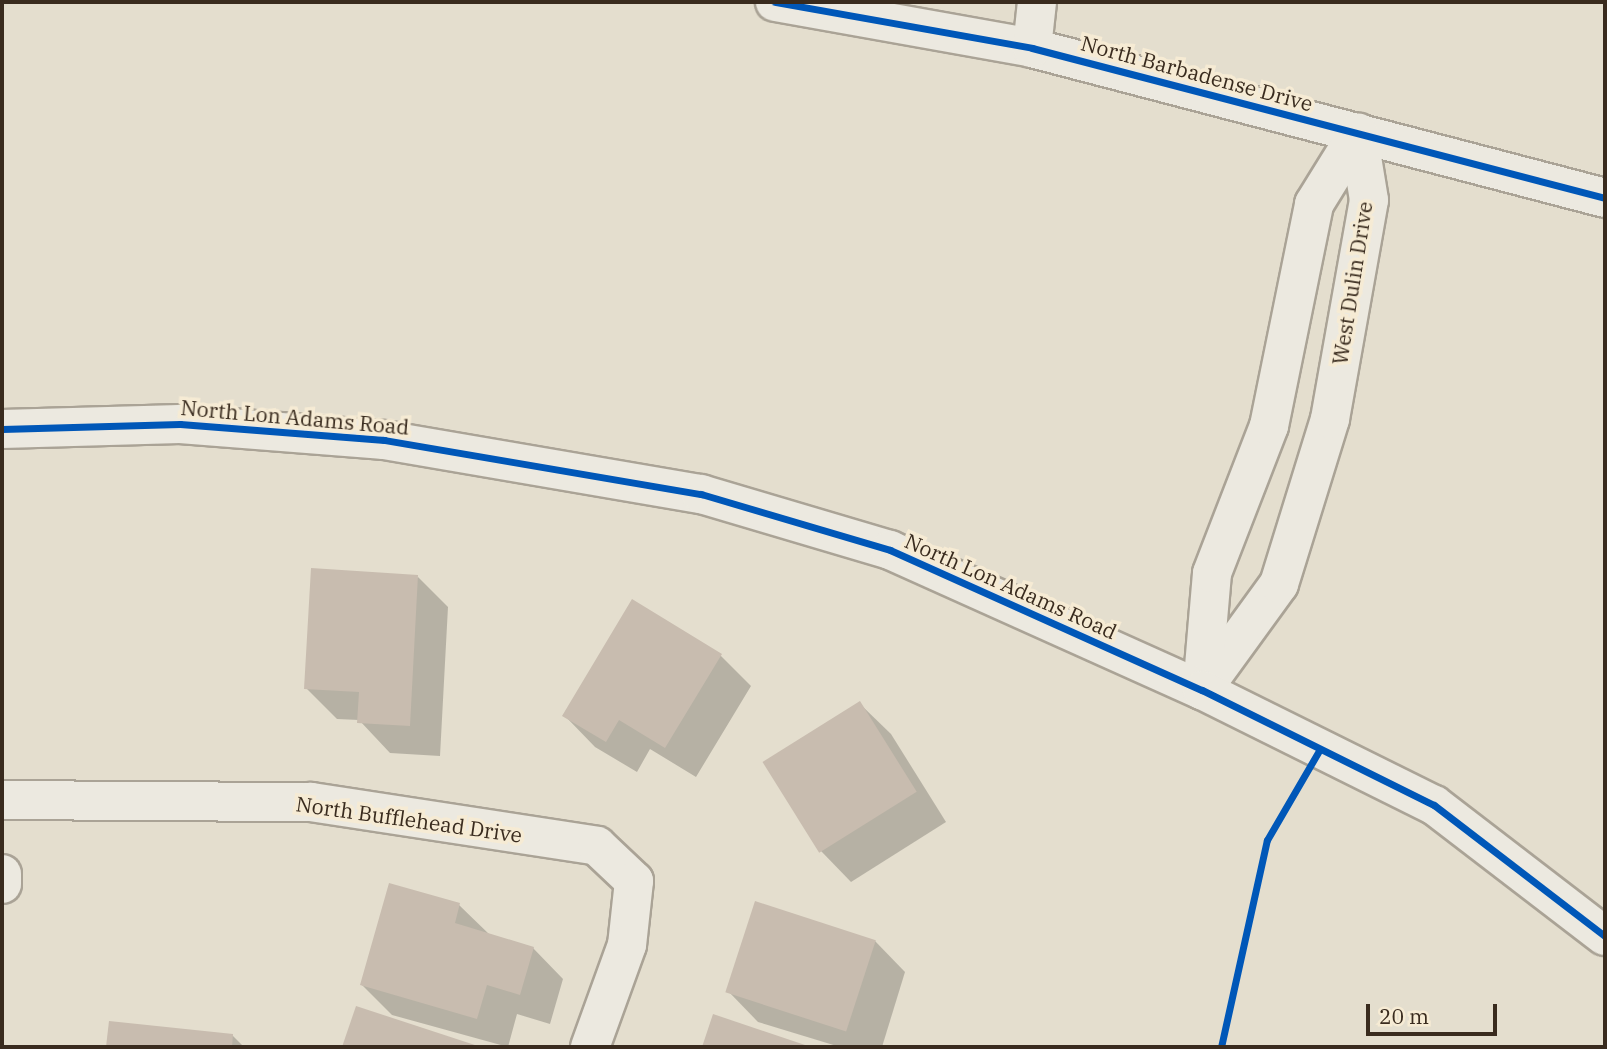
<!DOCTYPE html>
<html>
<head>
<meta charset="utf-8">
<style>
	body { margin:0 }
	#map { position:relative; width:1607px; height:1049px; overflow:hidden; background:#e4dece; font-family:"IBM Plex Serif",serif }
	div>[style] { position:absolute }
	.shadow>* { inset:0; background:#0003 }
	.building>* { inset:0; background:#c8bcaf; transform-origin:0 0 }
	.roads { filter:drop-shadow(2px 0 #aaa396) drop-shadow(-2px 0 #aaa396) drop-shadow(0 2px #aaa396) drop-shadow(0 -2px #aaa396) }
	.minor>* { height:38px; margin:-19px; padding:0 19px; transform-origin:19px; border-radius:19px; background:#ece9e0 }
	.tertiary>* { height:38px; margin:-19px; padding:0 19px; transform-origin:19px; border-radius:19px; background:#ece9e0 }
	.cycleway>* { height:7px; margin:-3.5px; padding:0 3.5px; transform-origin:3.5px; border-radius:3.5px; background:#0057b8 }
	span { translate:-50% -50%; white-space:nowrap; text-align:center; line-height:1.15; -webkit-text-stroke:7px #f6ebd4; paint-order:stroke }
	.street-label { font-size:21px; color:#392b1e }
	.frame { position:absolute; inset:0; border:4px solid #392b1e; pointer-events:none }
	.scale { position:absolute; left:1366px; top:1004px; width:131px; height:32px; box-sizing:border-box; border:4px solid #392b1e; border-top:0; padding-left:9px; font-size:21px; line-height:24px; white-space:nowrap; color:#392b1e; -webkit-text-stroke:5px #f6ebd4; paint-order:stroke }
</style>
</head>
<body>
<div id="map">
	<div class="shadow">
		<div style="clip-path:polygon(418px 577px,448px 607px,440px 756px,390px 753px,359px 720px,337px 719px,306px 688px)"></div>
		<div style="clip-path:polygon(720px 655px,751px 686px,696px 777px,650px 749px,637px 772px,595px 747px,565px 716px)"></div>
		<div style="clip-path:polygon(860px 704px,891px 734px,946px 822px,851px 882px,821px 851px)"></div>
		<div style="clip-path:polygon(459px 905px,490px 935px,533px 948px,563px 979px,550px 1024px,517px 1014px,508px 1047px,392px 1015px,362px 985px)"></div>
		<div style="clip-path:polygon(875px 941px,905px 972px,882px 1047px,840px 1047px,758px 1022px,728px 991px)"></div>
		<div style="clip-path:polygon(357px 1008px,477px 1047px,344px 1047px)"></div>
		<div style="clip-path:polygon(714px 1016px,807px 1047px,704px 1047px)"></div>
		<div style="clip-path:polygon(111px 1023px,232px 1035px,244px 1047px,108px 1047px)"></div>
	</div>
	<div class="building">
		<div style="clip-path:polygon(311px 568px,418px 575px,410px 726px,357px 723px,359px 692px,304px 689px)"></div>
		<div style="clip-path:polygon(632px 599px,722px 654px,665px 748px,619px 720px,606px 742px,562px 716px)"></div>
		<div style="left:860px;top:701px;width:107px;height:115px;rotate:58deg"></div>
		<div style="clip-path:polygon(389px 883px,460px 903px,455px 923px,534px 947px,520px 995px,487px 985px,477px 1019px,360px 985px)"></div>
		<div style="left:755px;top:901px;width:127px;height:96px;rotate:18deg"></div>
		<div style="clip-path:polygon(356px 1006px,481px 1047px,342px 1047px)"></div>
		<div style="clip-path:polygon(713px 1014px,811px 1047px,702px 1047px)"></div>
		<div style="clip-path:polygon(109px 1021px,233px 1034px,232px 1047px,106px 1047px)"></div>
	</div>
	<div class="roads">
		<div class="minor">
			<div style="left:775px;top:2px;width:261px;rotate:10.1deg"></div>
			<div style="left:1032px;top:48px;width:592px;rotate:14.67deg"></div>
			<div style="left:1032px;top:48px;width:46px;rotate:-83.8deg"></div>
			<div style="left:1202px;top:690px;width:131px;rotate:-54deg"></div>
			<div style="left:1279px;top:584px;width:173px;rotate:-72.8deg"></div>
			<div style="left:1330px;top:419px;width:222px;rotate:-79.9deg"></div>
			<div style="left:1369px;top:200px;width:68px;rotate:-99.3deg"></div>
			<div style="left:1202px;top:690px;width:117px;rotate:-85.1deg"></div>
			<div style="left:1212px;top:573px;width:158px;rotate:-68.8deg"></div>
			<div style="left:1269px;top:426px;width:227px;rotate:-78.5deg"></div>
			<div style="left:1314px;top:204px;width:84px;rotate:-58.2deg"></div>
			<div style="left:2px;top:800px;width:309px;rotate:0.4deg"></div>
			<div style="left:311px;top:802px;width:289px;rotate:8.7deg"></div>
			<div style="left:597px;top:846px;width:51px;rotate:43.4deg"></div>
			<div style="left:634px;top:881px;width:64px;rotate:96.2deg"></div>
			<div style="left:627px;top:945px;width:109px;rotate:109.9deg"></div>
			<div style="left:2px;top:874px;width:10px;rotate:90deg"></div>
		</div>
		<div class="tertiary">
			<div style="left:2px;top:429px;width:178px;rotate:-1.6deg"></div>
			<div style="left:180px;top:424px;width:205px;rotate:4.5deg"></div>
			<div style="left:384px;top:440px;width:322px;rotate:9.7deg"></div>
			<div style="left:701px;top:494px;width:197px;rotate:16.5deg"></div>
			<div style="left:890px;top:550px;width:342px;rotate:24.2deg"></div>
			<div style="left:1202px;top:690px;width:259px;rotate:26.4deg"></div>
			<div style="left:1434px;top:805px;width:215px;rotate:37.5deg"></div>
		</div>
	</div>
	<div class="cycleway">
		<div style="left:775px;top:2px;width:261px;rotate:10.1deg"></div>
		<div style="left:1032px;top:48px;width:592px;rotate:14.67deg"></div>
		<div style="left:2px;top:429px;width:178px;rotate:-1.6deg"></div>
		<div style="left:180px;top:424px;width:205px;rotate:4.5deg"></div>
		<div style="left:384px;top:440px;width:322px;rotate:9.7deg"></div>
		<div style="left:701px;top:494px;width:197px;rotate:16.5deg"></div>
		<div style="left:890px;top:550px;width:342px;rotate:24.2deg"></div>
		<div style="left:1202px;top:690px;width:259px;rotate:26.4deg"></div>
		<div style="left:1434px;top:805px;width:215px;rotate:37.5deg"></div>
		<div style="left:1221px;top:1047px;width:212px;rotate:-77.5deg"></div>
		<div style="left:1267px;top:840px;width:105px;rotate:-59.8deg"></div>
	</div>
	<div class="street-label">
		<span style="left:1197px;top:73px;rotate:15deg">North Barbadense Drive</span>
		<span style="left:1352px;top:283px;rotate:-81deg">West Dulin Drive</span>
		<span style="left:295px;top:417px;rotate:5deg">North Lon Adams Road</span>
		<span style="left:1011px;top:586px;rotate:24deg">North Lon Adams Road</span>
		<span style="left:409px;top:819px;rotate:8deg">North Bufflehead Drive</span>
	</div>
	<div class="frame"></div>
	<div class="scale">20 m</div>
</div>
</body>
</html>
